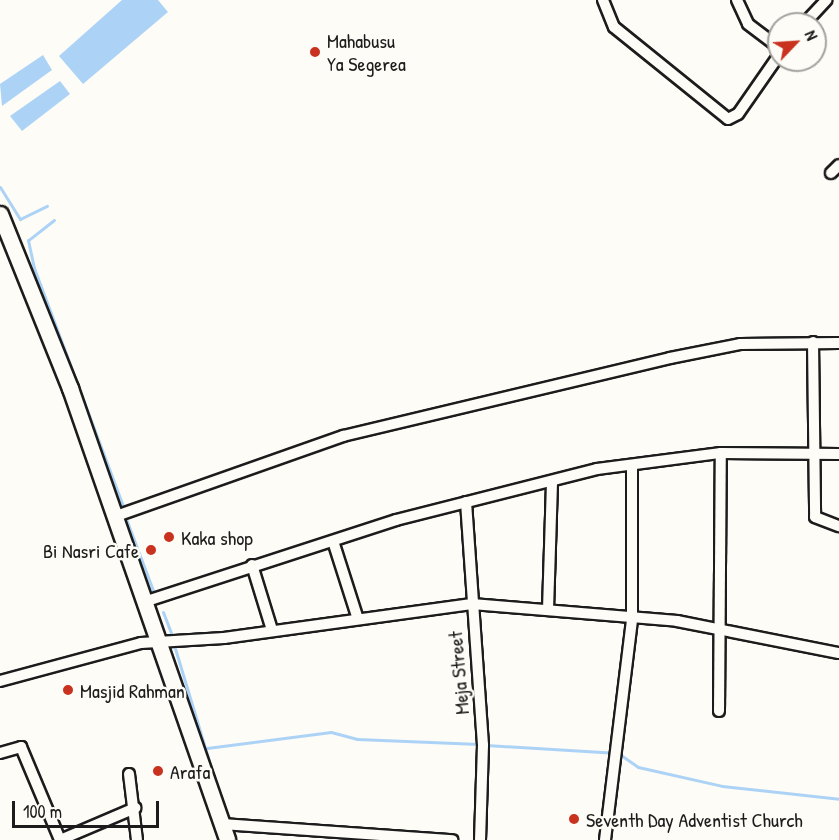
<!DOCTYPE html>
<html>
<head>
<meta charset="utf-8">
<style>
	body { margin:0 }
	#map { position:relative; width:839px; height:840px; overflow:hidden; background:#fdfcf7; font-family:"Patrick Hand",sans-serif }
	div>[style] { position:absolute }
	.water>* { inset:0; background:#acd3f6 }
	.stream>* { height:3px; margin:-1.5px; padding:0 1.5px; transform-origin:1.5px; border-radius:1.5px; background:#acd3f6 }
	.roads { filter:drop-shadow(2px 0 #1c1c1c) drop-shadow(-2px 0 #1c1c1c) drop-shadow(0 2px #1c1c1c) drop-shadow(0 -2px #1c1c1c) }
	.street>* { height:10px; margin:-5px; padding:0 5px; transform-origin:5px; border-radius:5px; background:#fdfcf7 }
	.secondary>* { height:15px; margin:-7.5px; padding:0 7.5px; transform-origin:7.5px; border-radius:7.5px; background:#fdfcf7 }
	.dots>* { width:16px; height:16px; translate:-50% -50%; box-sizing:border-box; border:3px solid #fdfcf7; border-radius:50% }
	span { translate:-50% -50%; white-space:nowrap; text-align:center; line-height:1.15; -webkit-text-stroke:5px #fdfcf7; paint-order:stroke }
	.poi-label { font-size:20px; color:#1c1c1c }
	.left { translate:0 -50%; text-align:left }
	.right { translate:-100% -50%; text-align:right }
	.street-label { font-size:20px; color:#1c1c1c }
	.north { position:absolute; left:767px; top:12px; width:60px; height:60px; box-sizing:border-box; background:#fdfcf7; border:2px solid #a3a29f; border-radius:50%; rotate:65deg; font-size:16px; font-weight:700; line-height:24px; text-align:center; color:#1c1c1c }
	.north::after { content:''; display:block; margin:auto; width:21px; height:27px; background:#c8321e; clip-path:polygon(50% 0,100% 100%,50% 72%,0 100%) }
	.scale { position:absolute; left:12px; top:801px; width:147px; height:27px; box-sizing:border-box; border:3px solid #1c1c1c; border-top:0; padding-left:8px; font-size:18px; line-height:21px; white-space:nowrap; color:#1c1c1c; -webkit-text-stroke:4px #fdfcf7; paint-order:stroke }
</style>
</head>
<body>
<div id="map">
	<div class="water">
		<div style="clip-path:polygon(122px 0,158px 0,168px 12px,83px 84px,59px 56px)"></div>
		<div style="clip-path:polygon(43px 55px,52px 70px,2px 106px,0 84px)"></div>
		<div style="clip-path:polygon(60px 81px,70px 94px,22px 131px,10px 116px)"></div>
	</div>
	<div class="stream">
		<div style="left:0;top:187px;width:38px;rotate:58deg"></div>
		<div style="left:20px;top:219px;width:30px;rotate:-26deg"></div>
		<div style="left:54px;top:220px;width:33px;rotate:142deg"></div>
		<div style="left:28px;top:240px;width:29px;rotate:78deg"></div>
		<div style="left:34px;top:268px;width:257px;rotate:69.5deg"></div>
		<div style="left:125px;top:516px;width:85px;rotate:69.4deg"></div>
		<div style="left:163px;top:612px;width:28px;rotate:69deg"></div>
		<div style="left:174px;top:645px;width:156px;rotate:73.2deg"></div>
		<div style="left:486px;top:745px;width:132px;rotate:3.5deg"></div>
		<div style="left:618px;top:753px;width:24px;rotate:35deg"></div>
		<div style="left:638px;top:767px;width:86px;rotate:12.7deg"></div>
		<div style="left:722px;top:786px;width:118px;rotate:6.3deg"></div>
		<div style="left:207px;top:748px;width:125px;rotate:-7.4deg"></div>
		<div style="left:331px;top:732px;width:27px;rotate:15deg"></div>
		<div style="left:357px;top:739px;width:122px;rotate:2.3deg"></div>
		<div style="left:222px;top:803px;width:17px;rotate:66deg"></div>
	</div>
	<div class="roads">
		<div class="street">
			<div style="left:603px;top:0;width:29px;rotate:68deg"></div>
			<div style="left:614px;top:27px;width:146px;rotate:38.9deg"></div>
			<div style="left:728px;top:119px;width:11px;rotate:-27deg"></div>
			<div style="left:738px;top:114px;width:72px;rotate:-55.2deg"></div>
			<div style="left:737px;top:0;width:26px;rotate:65deg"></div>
			<div style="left:748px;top:24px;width:39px;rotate:37deg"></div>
			<div style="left:804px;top:24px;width:33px;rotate:-47deg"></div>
			<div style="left:831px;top:173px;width:11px;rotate:-45deg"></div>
			<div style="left:813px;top:342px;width:175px;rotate:89.3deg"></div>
			<div style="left:815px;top:517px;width:26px;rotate:21deg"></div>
			<div style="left:466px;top:502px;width:244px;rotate:86deg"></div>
			<div style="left:483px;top:745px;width:95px;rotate:91.8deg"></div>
			<div style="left:116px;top:516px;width:241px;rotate:-19.4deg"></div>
			<div style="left:343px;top:436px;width:336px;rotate:-13.4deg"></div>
			<div style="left:670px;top:358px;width:71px;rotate:-11.3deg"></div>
			<div style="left:740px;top:344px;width:99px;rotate:-0.6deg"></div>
			<div style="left:333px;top:541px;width:79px;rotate:72.3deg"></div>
			<div style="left:252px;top:565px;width:68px;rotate:72.9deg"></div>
			<div style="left:147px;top:601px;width:262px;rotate:-18deg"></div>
			<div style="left:396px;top:520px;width:207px;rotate:-14.2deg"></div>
			<div style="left:597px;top:469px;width:125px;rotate:-7.4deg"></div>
			<div style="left:721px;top:453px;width:118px;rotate:0.5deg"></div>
			<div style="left:548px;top:610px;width:129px;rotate:-88.2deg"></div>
			<div style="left:0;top:681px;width:146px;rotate:-15.1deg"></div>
			<div style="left:141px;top:643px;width:83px;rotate:-3.4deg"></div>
			<div style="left:224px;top:638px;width:250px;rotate:-7.8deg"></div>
			<div style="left:472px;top:604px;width:206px;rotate:4.7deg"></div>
			<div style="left:677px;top:621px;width:165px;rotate:11.2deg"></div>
			<div style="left:719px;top:711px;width:258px;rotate:-89.6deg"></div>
			<div style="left:0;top:753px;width:22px;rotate:-16deg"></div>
			<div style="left:21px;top:747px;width:101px;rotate:67.2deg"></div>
			<div style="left:129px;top:774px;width:66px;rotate:83.1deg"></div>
			<div style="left:222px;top:824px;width:231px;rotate:4deg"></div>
			<div style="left:60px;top:840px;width:82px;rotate:-23.1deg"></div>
			<div style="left:605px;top:840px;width:223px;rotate:-83deg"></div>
			<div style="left:632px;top:619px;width:154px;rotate:-90deg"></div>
		</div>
		<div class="secondary">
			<div style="left:0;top:214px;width:188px;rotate:68.1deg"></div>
			<div style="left:70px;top:388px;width:478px;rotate:70.8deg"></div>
		</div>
	</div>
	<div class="dots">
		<div style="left:315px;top:52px;background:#c8321e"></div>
		<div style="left:169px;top:537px;background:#c8321e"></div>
		<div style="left:151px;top:550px;background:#c8321e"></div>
		<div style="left:68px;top:690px;background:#c8321e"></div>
		<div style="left:158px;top:771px;background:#c8321e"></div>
		<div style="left:574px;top:819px;background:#c8321e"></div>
	</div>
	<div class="poi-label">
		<span class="left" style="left:327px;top:52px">Mahabusu<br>Ya Segerea</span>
		<span class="left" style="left:181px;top:537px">Kaka shop</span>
		<span class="right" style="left:139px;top:550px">Bi Nasri Cafe</span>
		<span class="left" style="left:80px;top:690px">Masjid Rahman</span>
		<span class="left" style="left:170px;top:771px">Arafa</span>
		<span class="left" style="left:586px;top:819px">Seventh Day Adventist Church</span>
	</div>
	<div class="street-label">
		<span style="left:458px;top:673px;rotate:-95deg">Meja Street</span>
	</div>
	<div class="north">N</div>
	<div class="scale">100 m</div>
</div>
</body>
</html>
